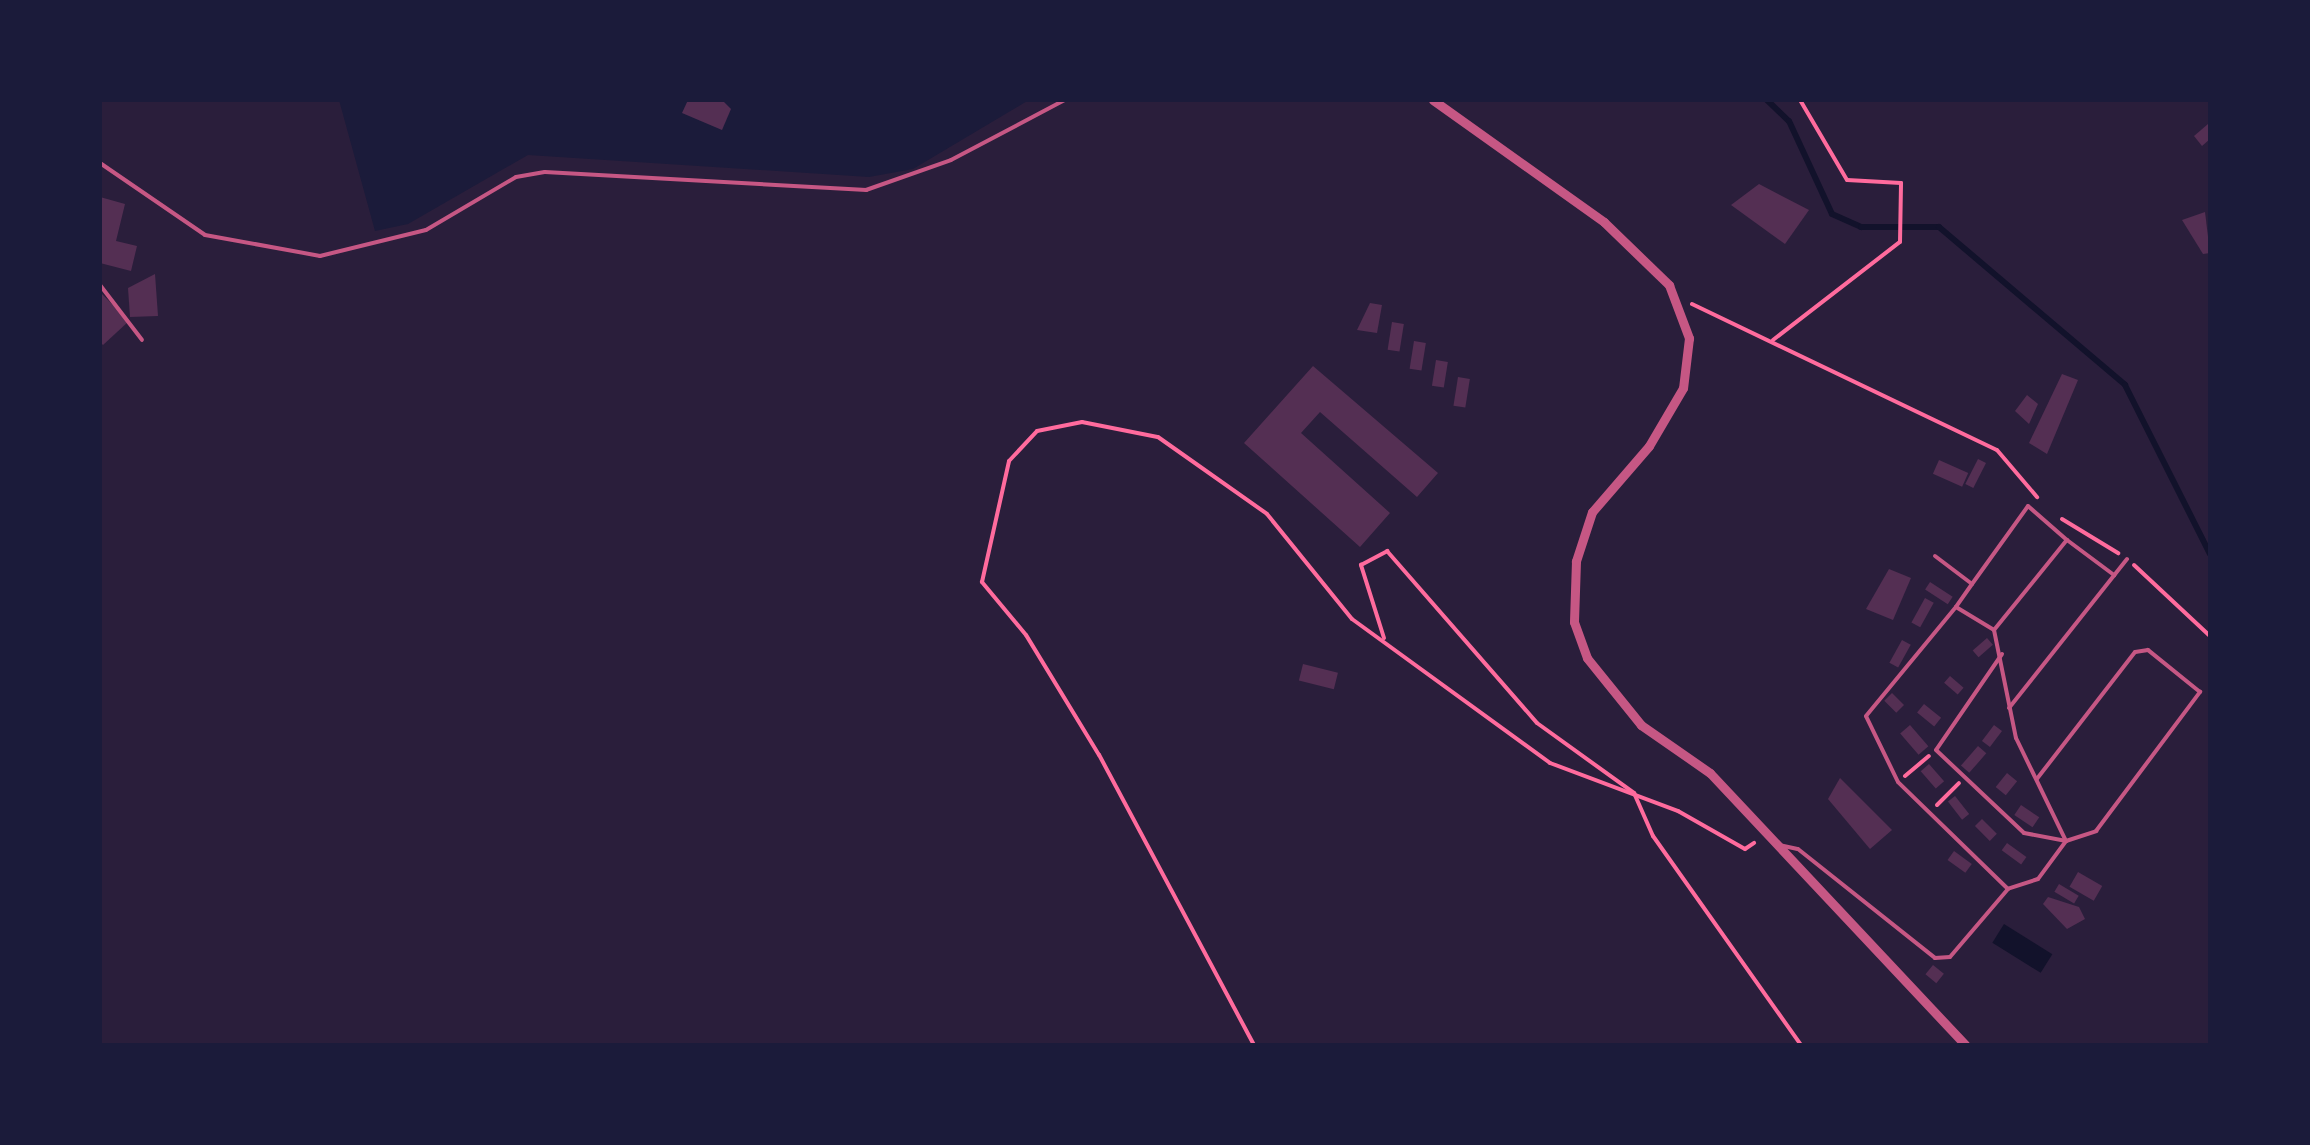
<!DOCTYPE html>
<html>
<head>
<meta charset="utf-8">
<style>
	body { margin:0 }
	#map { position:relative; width:2310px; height:1145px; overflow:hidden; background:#1b1b3a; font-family:"Playfair Display",serif }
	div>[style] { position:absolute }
	.green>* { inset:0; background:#2a1e3b }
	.water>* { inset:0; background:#12122b; transform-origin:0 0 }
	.stream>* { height:6px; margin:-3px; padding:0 3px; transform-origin:3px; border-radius:3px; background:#12122b }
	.building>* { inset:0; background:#542f53; transform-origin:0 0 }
	.path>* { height:4px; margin:-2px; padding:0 2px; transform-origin:2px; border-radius:2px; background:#ff6b9d }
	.service>* { height:4px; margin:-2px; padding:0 2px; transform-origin:2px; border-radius:2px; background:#c65784 }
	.minor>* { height:9px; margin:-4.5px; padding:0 4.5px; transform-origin:4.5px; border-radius:4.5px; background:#c65784 }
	span { translate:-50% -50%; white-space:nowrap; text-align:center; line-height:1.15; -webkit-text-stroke:10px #1b1b3a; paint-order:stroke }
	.frame { position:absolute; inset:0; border:102px solid #1b1b3a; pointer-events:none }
</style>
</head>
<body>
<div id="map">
	<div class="green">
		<div style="clip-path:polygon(100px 100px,339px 100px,375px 231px,408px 224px,528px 155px,869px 177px,913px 169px,1029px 100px,2210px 100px,2210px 1045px,100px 1045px)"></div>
	</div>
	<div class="water">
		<div style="left:2004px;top:924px;width:57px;height:22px;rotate:32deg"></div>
	</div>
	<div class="stream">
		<div style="left:1767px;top:100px;width:30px;rotate:44deg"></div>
		<div style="left:1789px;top:121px;width:102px;rotate:65.2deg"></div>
		<div style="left:1832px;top:214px;width:32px;rotate:24deg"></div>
		<div style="left:1861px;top:227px;width:78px"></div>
		<div style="left:1939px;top:227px;width:244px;rotate:40.3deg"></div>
		<div style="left:2125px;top:385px;width:189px;rotate:63.3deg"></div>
	</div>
	<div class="building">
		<div style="clip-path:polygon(688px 100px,722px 100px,731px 109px,722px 130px,682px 113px)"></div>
		<div style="clip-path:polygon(2208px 124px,2210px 139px,2202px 146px,2194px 136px)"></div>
		<div style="clip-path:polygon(1759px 184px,1809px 210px,1785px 244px,1731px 205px)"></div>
		<div style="clip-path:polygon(100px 197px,125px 204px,116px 241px,137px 246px,131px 271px,100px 263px)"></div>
		<div style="clip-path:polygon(2205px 212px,2210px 253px,2203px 254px,2182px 220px)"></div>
		<div style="clip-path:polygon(155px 274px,158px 316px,130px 317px,128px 288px)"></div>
		<div style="clip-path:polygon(100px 292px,129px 321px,103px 345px,100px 342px)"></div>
		<div style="clip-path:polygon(1370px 303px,1382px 305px,1377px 333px,1357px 330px)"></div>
		<div style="left:1392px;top:322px;width:12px;height:28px;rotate:9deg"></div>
		<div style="left:1414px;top:341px;width:12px;height:28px;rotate:9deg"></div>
		<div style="left:1436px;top:360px;width:12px;height:26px;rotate:9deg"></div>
		<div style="clip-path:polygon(1313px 366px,1438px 473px,1417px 497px,1320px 412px,1301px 433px,1390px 513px,1360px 547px,1244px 443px)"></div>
		<div style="clip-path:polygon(2062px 374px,2078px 380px,2047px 454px,2029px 443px)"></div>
		<div style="left:1458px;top:377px;width:12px;height:29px;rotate:9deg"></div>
		<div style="clip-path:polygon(2027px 395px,2038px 404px,2029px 424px,2015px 411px)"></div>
		<div style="left:1978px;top:459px;width:9px;height:28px;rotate:27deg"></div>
		<div style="left:1939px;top:460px;width:32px;height:15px;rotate:24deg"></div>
		<div style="clip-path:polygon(1889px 569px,1911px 578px,1893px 620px,1866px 609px)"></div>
		<div style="left:1930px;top:582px;width:27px;height:9px;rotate:33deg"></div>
		<div style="left:1925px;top:598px;width:10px;height:28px;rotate:29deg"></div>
		<div style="left:1987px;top:638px;width:9px;height:19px;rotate:49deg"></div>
		<div style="left:1902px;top:640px;width:10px;height:26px;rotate:29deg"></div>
		<div style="left:1303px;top:664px;width:36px;height:17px;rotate:14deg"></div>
		<div style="left:1950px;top:676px;width:18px;height:9px;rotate:41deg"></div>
		<div style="left:1892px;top:693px;width:17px;height:11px;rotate:45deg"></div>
		<div style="left:1924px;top:704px;width:22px;height:11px;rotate:39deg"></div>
		<div style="left:1910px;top:725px;width:28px;height:13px;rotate:49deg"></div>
		<div style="left:1994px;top:725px;width:10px;height:20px;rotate:37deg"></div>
		<div style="left:1978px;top:746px;width:11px;height:26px;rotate:41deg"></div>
		<div style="left:1929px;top:764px;width:23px;height:11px;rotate:49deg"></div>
		<div style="left:2007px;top:773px;width:13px;height:18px;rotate:39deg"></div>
		<div style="clip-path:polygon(1840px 778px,1892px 830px,1870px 849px,1828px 799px)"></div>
		<div style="left:1955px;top:796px;width:23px;height:9px;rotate:52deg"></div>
		<div style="left:2021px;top:805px;width:22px;height:12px;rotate:34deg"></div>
		<div style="left:1982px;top:819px;width:21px;height:10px;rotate:45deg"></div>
		<div style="left:2007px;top:843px;width:24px;height:9px;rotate:36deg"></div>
		<div style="left:1954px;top:851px;width:22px;height:11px;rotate:36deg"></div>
		<div style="left:2078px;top:872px;width:28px;height:17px;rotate:30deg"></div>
		<div style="left:2059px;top:884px;width:23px;height:9px;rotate:31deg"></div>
		<div style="clip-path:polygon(2048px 897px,2079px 907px,2085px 919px,2067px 929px,2043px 904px)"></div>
		<div style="left:1933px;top:965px;width:14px;height:12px;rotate:39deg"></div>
	</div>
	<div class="path">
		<div style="left:1692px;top:304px;width:338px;rotate:25.6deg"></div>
		<div style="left:1997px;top:450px;width:62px;rotate:49.6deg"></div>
		<div style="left:1773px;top:340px;width:160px;rotate:-37.7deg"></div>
		<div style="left:1900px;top:242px;width:59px;rotate:-89deg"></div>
		<div style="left:1901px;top:183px;width:54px;rotate:-176.8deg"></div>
		<div style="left:1847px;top:180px;width:93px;rotate:-120.4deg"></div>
		<div style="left:2062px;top:519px;width:66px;rotate:31.3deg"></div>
		<div style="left:2134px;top:565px;width:104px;rotate:43.1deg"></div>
		<div style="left:1384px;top:638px;width:77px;rotate:-107.5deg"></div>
		<div style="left:1361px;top:565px;width:30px;rotate:-28deg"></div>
		<div style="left:1387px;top:551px;width:228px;rotate:48.9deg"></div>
		<div style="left:1537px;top:723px;width:120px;rotate:35.8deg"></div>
		<div style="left:1634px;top:793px;width:47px;rotate:66.2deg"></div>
		<div style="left:1653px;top:836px;width:256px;rotate:54.7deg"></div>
		<div style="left:1905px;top:776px;width:31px;rotate:-40deg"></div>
		<div style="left:1937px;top:805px;width:31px;rotate:-45deg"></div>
		<div style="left:1254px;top:1045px;width:329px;rotate:-118.1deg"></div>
		<div style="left:1099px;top:755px;width:140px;rotate:-121.3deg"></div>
		<div style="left:1026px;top:635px;width:69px;rotate:-129.7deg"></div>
		<div style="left:982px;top:582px;width:124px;rotate:-77.4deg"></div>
		<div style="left:1009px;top:461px;width:41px;rotate:-47deg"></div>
		<div style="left:1037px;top:431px;width:46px;rotate:-11.3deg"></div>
		<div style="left:1082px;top:422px;width:77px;rotate:11.2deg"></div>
		<div style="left:1158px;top:437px;width:133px;rotate:35.2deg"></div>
		<div style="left:1267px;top:514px;width:135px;rotate:51deg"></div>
		<div style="left:1352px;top:619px;width:245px;rotate:36deg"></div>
		<div style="left:1550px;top:763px;width:137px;rotate:20.6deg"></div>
		<div style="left:1678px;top:811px;width:77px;rotate:29.6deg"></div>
		<div style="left:1745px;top:849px;width:11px;rotate:-34deg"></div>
	</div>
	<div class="service">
		<div style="left:100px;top:163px;width:127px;rotate:34.4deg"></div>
		<div style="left:205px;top:235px;width:117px;rotate:10.3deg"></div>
		<div style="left:320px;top:256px;width:109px;rotate:-13.8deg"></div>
		<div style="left:426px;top:230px;width:104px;rotate:-30.5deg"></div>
		<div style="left:516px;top:177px;width:29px;rotate:-10deg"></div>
		<div style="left:545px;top:172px;width:322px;rotate:3.2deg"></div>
		<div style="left:866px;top:190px;width:90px;rotate:-19.4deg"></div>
		<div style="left:951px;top:160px;width:129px;rotate:-27.8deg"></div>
		<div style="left:100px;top:285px;width:69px;rotate:52.6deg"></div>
		<div style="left:1935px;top:556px;width:46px;rotate:37.1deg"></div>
		<div style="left:1972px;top:584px;width:28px;rotate:125deg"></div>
		<div style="left:1972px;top:584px;width:96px;rotate:-54.3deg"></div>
		<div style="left:2028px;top:506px;width:52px;rotate:41.1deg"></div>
		<div style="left:1994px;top:630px;width:116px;rotate:-51deg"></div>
		<div style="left:2067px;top:540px;width:59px;rotate:36.7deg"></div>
		<div style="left:2002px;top:654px;width:116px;rotate:124.5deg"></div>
		<div style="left:1936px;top:750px;width:121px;rotate:43.3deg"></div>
		<div style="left:2024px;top:833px;width:43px;rotate:10.8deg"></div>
		<div style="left:2066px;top:841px;width:32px;rotate:-18deg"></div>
		<div style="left:2096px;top:831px;width:174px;rotate:-53.2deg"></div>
		<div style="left:2200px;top:692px;width:67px;rotate:-141.1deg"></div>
		<div style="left:2148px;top:650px;width:13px;rotate:171deg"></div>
		<div style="left:2135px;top:652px;width:160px;rotate:127.7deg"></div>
		<div style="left:2009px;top:708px;width:190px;rotate:-51.6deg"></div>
		<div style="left:1779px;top:845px;width:19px;rotate:12deg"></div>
		<div style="left:1798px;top:849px;width:175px;rotate:38.5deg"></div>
		<div style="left:1935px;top:958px;width:15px;rotate:-4deg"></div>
		<div style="left:1950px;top:957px;width:89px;rotate:-49.5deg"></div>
		<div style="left:2008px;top:889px;width:153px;rotate:-135.8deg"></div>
		<div style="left:1898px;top:782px;width:73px;rotate:-115.9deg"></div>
		<div style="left:1866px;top:716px;width:141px;rotate:-50.5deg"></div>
		<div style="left:1956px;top:607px;width:44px;rotate:31.2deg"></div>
		<div style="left:1994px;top:630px;width:110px;rotate:78.5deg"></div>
		<div style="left:2016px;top:738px;width:114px;rotate:64.1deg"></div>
		<div style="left:2066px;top:841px;width:47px;rotate:126.4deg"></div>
		<div style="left:2038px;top:879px;width:32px;rotate:162deg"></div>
	</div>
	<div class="minor">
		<div style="left:1433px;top:100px;width:210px;rotate:35.5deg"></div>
		<div style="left:1604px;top:222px;width:91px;rotate:44.1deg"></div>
		<div style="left:1669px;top:285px;width:57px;rotate:69.3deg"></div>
		<div style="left:1689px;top:338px;width:50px;rotate:96.8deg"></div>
		<div style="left:1683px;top:388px;width:67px;rotate:120.4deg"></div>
		<div style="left:1649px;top:446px;width:87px;rotate:130.8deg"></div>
		<div style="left:1592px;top:512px;width:52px;rotate:108.1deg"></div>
		<div style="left:1576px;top:561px;width:61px;rotate:91.9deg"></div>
		<div style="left:1574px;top:622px;width:38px;rotate:70deg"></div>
		<div style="left:1587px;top:658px;width:86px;rotate:51.1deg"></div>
		<div style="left:1641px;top:725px;width:84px;rotate:34.8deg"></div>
		<div style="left:1710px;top:773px;width:373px;rotate:46.8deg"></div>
	</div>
	<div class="frame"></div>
</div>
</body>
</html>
